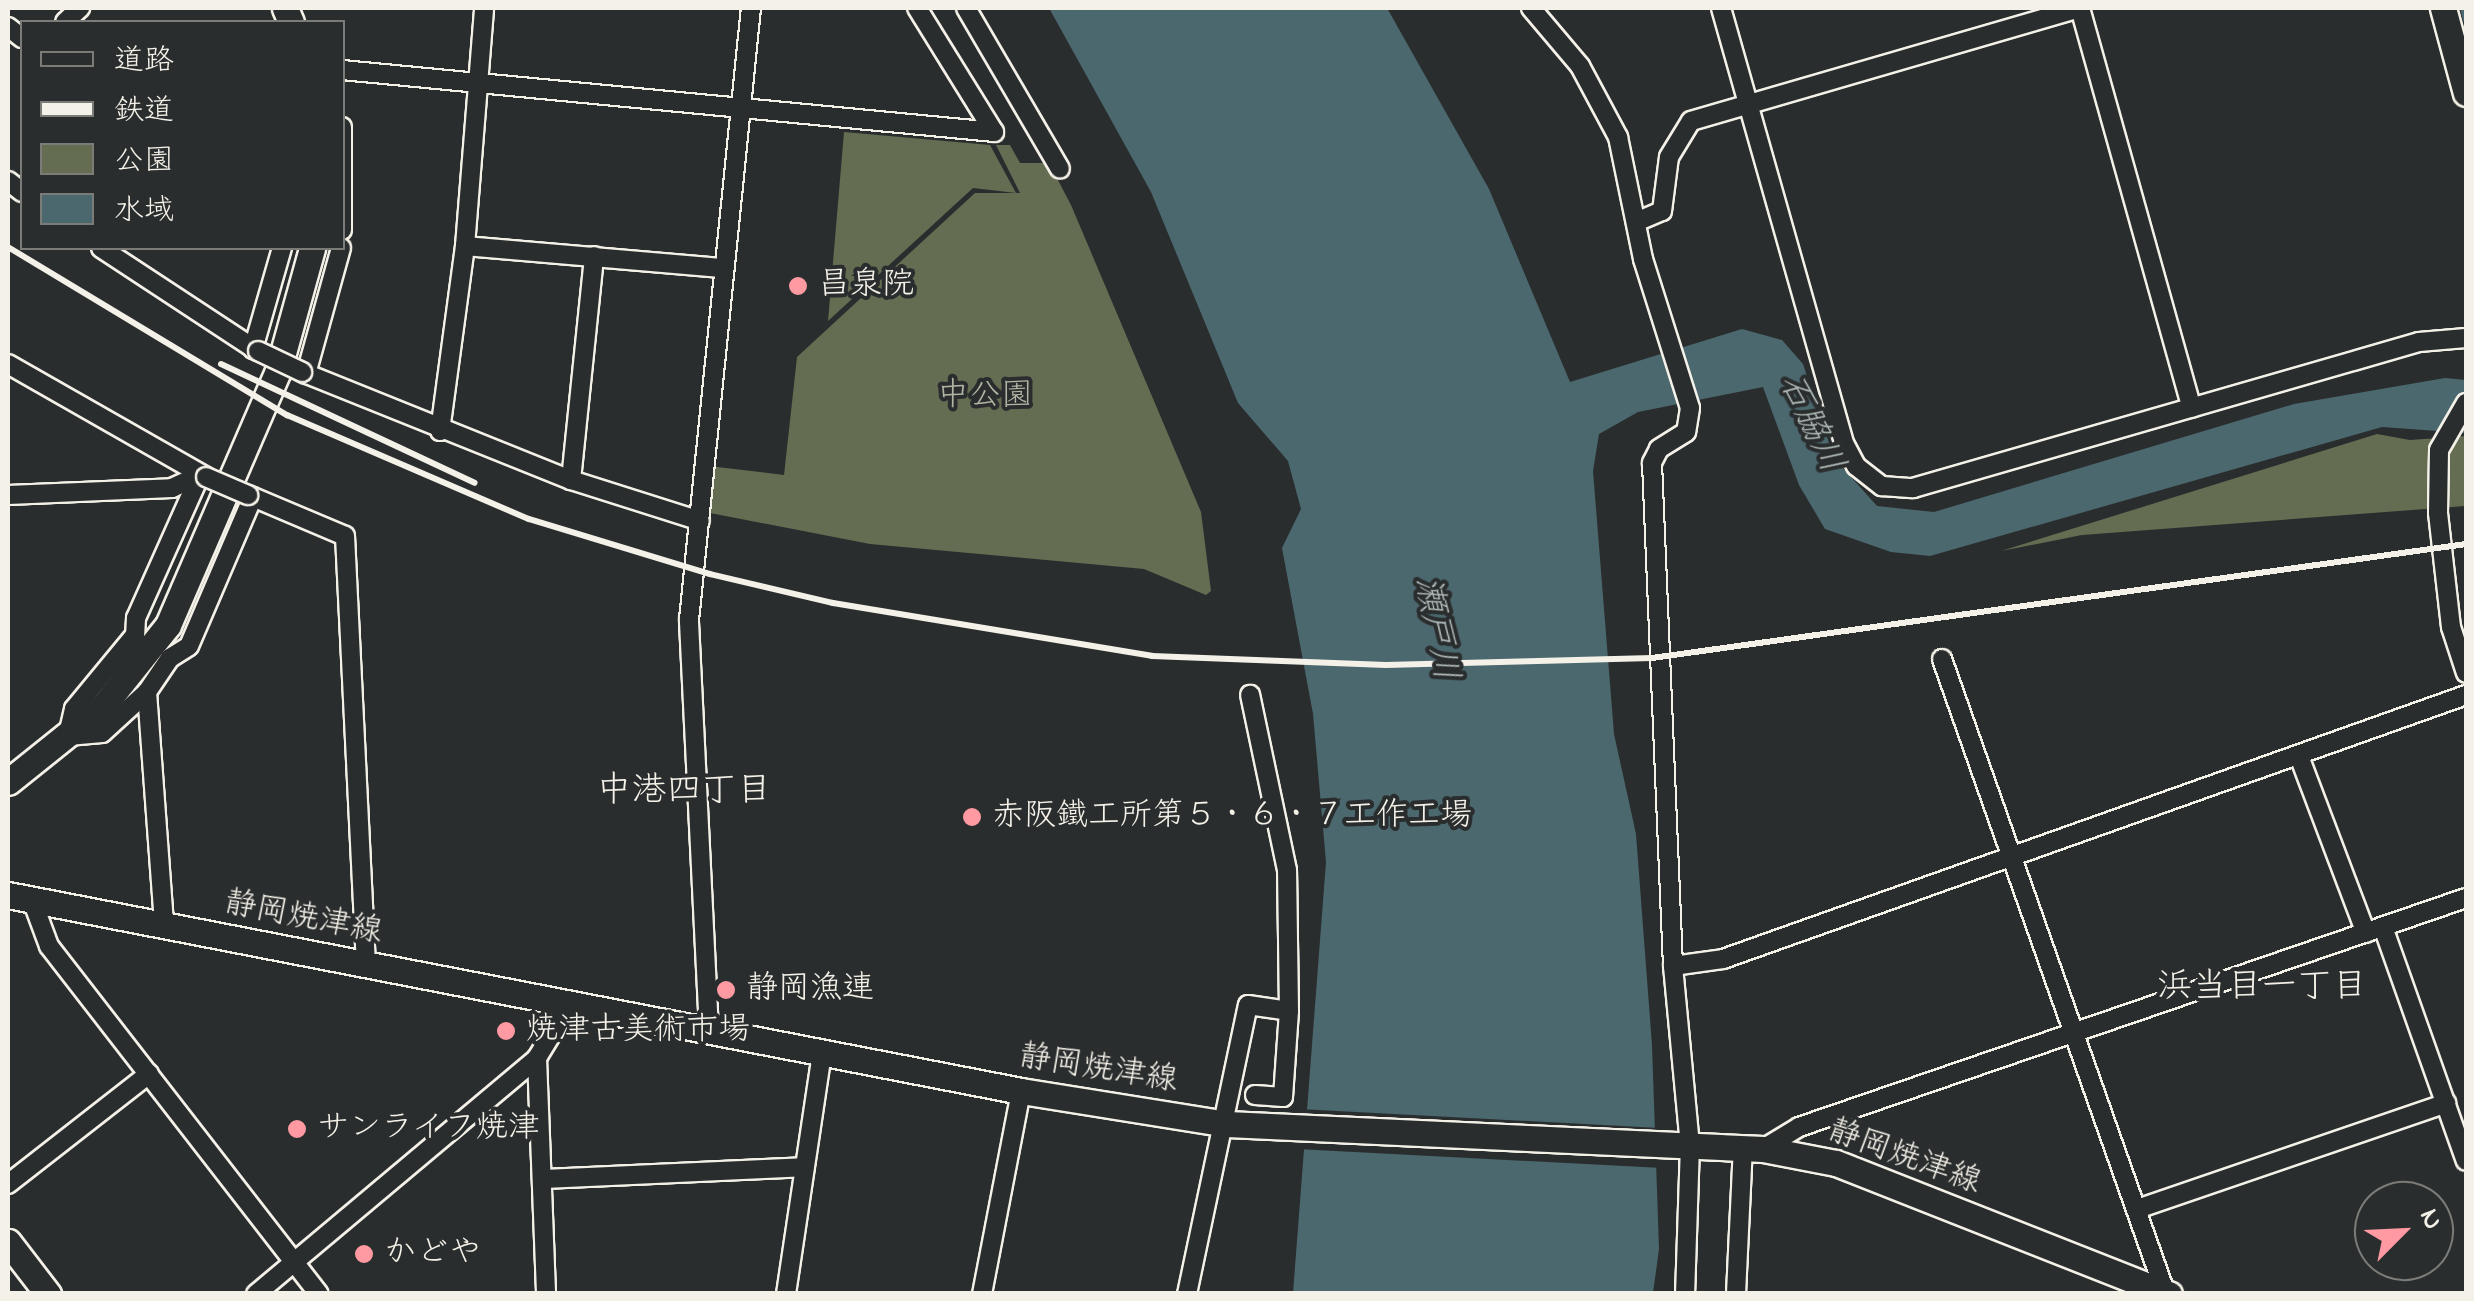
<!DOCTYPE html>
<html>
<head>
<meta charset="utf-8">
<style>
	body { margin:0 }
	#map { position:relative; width:2474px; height:1301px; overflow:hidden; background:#2a2d2e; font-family:"Indie Flower","Klee One",sans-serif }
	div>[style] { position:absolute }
	.green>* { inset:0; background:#646c52 }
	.water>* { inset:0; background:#4b686e }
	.pier>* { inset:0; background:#2a2d2e; transform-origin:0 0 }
	.stream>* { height:6px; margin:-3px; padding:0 3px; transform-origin:3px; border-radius:3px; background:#4b686e }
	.roads { filter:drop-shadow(2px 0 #f4f1e8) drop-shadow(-2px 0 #f4f1e8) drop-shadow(0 2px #f4f1e8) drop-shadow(0 -2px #f4f1e8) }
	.street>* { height:18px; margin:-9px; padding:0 9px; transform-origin:9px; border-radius:9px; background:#2a2d2e }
	.secondary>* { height:25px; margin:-12.5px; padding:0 12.5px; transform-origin:12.5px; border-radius:12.5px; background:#2a2d2e }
	.rail>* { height:6px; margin:-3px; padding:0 3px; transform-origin:3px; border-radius:3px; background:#f4f1e8 }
	.bridges { filter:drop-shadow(2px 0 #f4f1e8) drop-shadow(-2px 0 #f4f1e8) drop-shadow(0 2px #f4f1e8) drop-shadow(0 -2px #f4f1e8) }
	.street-bridge>* { height:18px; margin:-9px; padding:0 9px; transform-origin:9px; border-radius:9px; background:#2a2d2e }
	.dots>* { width:28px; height:28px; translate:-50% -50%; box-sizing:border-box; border:5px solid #2a2d2e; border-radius:50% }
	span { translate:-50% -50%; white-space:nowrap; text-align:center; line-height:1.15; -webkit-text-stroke:8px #2a2d2e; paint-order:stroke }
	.poi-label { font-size:32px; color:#f4f1e8 }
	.left { translate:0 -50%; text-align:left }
	.park-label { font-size:32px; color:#b3b5a4 }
	.street-label { font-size:32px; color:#f4f1e8 }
	.water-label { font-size:35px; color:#b0bab7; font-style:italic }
	.neighbourhood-label { font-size:35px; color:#f4f1e8 }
	.frame { position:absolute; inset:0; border:10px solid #f4f1e8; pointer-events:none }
	.legend { position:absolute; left:20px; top:20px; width:325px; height:230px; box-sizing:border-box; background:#2a2d2e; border:2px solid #7b7b78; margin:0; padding:12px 18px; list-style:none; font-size:30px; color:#f4f1e8 }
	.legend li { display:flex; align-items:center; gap:20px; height:50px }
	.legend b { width:50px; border:2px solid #7b7b78 }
	.north { position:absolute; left:2354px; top:1181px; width:100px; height:100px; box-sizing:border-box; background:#2a2d2e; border:2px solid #7b7b78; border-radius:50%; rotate:66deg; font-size:28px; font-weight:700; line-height:40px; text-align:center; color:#f4f1e8 }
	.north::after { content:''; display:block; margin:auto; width:35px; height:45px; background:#ff9aa2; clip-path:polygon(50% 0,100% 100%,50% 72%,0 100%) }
</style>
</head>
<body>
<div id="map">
	<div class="green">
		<div style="clip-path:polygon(844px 132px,990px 145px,1016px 193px,973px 188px,828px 321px)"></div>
		<div style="clip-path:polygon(996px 145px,1010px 145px,1020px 163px,1049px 163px,1071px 205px,1201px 512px,1211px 591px,1206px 595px,1144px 569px,870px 544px,705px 512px,709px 466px,784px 475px,797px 357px,975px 193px,1020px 193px)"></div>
		<div style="clip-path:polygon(2377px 434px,2410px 440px,2466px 436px,2465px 506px,2082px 535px,2001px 551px)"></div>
	</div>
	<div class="water">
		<div style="clip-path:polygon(1049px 8px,1387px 8px,1489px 189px,1570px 382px,1742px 329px,1782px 340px,1803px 364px,1834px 458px,1877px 506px,1934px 512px,2294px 404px,2445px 378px,2466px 380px,2466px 433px,2382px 427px,1930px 556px,1891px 552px,1825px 529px,1799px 485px,1763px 387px,1638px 412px,1599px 434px,1593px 471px,1614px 734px,1636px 834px,1652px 1045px,1659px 1249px,1653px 1293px,1293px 1293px,1326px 862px,1313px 714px,1282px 548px,1301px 509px,1288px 461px,1238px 403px,1151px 192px)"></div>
	</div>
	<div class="pier">
		<div style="left:1299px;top:1109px;width:361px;height:40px;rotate:3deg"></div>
	</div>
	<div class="stream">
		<div style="left:2463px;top:8px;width:12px;rotate:76deg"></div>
	</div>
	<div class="roads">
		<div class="street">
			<div style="left:966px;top:8px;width:186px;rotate:59.7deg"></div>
			<div style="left:1531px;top:8px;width:76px;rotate:49.8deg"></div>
			<div style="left:1580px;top:66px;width:81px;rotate:61.8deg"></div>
			<div style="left:1618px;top:137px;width:125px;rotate:78.4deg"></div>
			<div style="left:1643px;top:259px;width:156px;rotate:72.5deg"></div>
			<div style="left:1690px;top:408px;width:24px;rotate:99deg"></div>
			<div style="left:1686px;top:432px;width:32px;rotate:148deg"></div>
			<div style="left:1659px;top:449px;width:16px;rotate:117deg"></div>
			<div style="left:1652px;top:463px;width:503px;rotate:87.61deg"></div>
			<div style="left:1673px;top:966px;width:180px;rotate:84.6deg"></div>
			<div style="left:1690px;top:1145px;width:149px;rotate:91.9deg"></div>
			<div style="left:1721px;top:8px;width:454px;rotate:74.2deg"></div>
			<div style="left:1845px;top:445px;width:24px;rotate:62deg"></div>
			<div style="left:1856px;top:466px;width:33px;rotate:38deg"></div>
			<div style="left:1882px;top:486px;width:31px;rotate:4deg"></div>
			<div style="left:1913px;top:488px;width:527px;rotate:-16.09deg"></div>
			<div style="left:2419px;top:342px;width:47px;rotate:-4.9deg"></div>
			<div style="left:2080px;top:8px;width:415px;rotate:74.4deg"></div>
			<div style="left:65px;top:22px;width:21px;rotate:-43deg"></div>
			<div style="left:8px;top:27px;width:18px;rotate:38deg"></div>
			<div style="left:342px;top:70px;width:655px;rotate:5.43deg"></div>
			<div style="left:994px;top:132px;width:146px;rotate:-121.8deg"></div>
			<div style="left:342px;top:127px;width:103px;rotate:90deg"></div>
			<div style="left:8px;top:181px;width:18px;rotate:38deg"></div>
			<div style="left:1636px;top:222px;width:28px;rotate:-23deg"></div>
			<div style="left:1662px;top:211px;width:54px;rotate:-82.6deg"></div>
			<div style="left:1669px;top:157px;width:42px;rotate:-58.6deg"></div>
			<div style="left:1691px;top:121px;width:406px;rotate:-16.2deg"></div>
			<div style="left:465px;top:246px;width:257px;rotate:4.9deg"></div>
			<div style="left:101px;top:248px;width:188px;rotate:33.3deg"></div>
			<div style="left:253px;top:349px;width:105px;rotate:-74deg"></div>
			<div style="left:8px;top:364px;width:228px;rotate:29.7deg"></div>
			<div style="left:302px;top:372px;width:290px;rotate:21.9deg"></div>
			<div style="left:571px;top:480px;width:135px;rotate:17.6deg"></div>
			<div style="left:306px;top:374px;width:131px;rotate:-74.5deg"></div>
			<div style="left:2466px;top:403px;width:54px;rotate:119.9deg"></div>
			<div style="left:2439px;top:450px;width:63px;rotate:90.9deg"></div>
			<div style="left:2438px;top:513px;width:115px;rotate:83.5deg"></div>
			<div style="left:2451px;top:627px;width:48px;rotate:71.9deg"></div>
			<div style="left:440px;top:431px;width:187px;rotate:-82.3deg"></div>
			<div style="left:465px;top:246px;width:239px;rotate:-85.4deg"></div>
			<div style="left:200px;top:475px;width:157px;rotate:114.1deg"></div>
			<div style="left:136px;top:618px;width:17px;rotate:93deg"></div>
			<div style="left:135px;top:635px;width:96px;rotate:129.5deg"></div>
			<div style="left:74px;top:709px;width:28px;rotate:103deg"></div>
			<div style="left:68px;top:736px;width:34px;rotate:-5deg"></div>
			<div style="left:102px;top:733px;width:61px;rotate:-42.3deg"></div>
			<div style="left:147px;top:692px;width:41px;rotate:-55.9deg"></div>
			<div style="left:170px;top:658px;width:22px;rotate:-32deg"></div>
			<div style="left:189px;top:646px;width:162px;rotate:-66.8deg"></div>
			<div style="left:571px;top:480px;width:225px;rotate:-84.1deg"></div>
			<div style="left:8px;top:495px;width:164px;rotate:-2.4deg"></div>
			<div style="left:172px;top:488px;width:31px;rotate:-25deg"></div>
			<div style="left:248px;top:495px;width:105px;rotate:22.9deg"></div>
			<div style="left:345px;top:536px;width:429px;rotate:87.2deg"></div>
			<div style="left:1942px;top:659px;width:671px;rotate:70.59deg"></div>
			<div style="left:147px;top:692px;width:234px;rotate:85.8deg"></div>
			<div style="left:2299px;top:756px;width:189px;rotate:69.3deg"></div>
			<div style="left:32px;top:900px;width:49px;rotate:69.7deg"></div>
			<div style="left:49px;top:946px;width:440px;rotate:52.2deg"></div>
			<div style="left:2383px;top:927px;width:248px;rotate:70.5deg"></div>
			<div style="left:1673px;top:966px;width:50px;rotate:-8deg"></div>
			<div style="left:1723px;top:959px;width:789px;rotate:-19.56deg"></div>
			<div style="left:709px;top:1031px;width:411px;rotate:-92.8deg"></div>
			<div style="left:689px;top:620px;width:615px;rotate:-84.22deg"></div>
			<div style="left:537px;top:1058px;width:236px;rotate:87.8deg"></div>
			<div style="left:1255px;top:1095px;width:28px;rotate:4deg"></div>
			<div style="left:1283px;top:1097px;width:86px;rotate:-86deg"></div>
			<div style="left:1763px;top:1149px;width:42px;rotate:-31.4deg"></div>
			<div style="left:1799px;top:1127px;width:705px;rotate:-18.95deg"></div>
			<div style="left:542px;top:1179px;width:263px;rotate:-2.6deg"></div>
			<div style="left:8px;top:1184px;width:179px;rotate:-38deg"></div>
			<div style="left:2137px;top:1209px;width:327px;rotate:-18.9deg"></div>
			<div style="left:256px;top:1294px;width:367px;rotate:-40deg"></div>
			<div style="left:537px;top:1058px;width:63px;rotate:-58.6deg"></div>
			<div style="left:786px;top:1294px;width:245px;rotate:-81.5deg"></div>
			<div style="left:982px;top:1294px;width:207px;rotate:-79.1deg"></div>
			<div style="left:1187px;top:1294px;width:295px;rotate:-78.1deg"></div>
			<div style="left:1248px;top:1005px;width:41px;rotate:8.3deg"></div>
			<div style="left:1289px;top:1011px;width:141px;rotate:-90.8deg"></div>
			<div style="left:1287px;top:870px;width:179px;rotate:-101.9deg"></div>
			<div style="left:1736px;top:1294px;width:146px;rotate:-87.3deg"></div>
		</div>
		<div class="secondary">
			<div style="left:285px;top:8px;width:15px;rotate:67deg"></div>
			<div style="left:2443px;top:8px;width:88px;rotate:74.9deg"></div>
			<div style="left:8px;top:782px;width:123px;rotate:-38.7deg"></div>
			<div style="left:104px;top:705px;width:102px;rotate:-51.3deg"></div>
			<div style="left:168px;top:625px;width:277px;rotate:-66.6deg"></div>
			<div style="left:278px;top:371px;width:128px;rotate:-74.5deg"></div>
			<div style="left:8px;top:895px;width:1032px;rotate:10.95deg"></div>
			<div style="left:1021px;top:1091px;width:209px;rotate:9.1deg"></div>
			<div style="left:1227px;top:1124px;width:537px;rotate:2.67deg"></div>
			<div style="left:1763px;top:1149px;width:74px;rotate:10.9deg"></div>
			<div style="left:1836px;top:1163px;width:358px;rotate:21.5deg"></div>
			<div style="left:8px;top:1242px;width:66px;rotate:52.4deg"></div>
		</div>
	</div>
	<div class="rail">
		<div style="left:8px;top:247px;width:326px;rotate:31.1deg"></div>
		<div style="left:287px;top:415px;width:263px;rotate:23.3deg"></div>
		<div style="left:529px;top:519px;width:189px;rotate:16.9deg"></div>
		<div style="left:710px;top:574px;width:126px;rotate:13.3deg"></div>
		<div style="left:833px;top:603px;width:323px;rotate:9.4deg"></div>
		<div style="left:1152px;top:656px;width:234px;rotate:2.2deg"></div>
		<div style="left:1386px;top:665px;width:266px;rotate:-1.5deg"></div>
		<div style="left:1652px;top:658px;width:822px;rotate:-7.97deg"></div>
		<div style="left:221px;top:364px;width:280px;rotate:25.1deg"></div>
	</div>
	<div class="bridges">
		<div class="street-bridge">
			<div style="left:258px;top:351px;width:49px;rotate:25.5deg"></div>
			<div style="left:206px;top:477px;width:46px;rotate:23.2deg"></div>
		</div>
	</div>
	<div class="dots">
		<div style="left:798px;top:286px;background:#ff9aa2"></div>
		<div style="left:972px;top:817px;background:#ff9aa2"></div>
		<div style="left:726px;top:990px;background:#ff9aa2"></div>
		<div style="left:506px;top:1031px;background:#ff9aa2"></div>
		<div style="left:297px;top:1129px;background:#ff9aa2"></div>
		<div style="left:364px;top:1254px;background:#ff9aa2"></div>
	</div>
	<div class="poi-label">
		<span class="left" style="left:818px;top:286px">昌泉院</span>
		<span class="left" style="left:992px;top:817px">赤阪鐵工所第５・６・７工作工場</span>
		<span class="left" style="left:746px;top:990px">静岡漁連</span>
		<span class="left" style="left:526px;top:1031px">焼津古美術市場</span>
		<span class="left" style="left:317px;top:1129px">サンライフ焼津</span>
		<span class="left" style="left:384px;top:1254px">かどや</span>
	</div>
	<div class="park-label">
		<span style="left:985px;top:397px">中公園</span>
	</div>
	<div class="street-label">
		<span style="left:303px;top:919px;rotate:11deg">静岡焼津線</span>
		<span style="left:1098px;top:1070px;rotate:9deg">静岡焼津線</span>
		<span style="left:1904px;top:1158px;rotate:20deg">静岡焼津線</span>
	</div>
	<div class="water-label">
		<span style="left:1810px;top:424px;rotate:64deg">石脇川</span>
		<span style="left:1435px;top:629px;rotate:79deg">瀬戸川</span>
	</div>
	<div class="neighbourhood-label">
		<span style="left:684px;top:792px">中港四丁目</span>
		<span style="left:2262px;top:988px">浜当目一丁目</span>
	</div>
	<div class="frame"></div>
	<ul class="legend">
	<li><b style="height:12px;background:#2a2d2e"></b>道路</li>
	<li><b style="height:12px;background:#f4f1e8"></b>鉄道</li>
	<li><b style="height:28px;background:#646c52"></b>公園</li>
	<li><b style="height:28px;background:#4b686e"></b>水域</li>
	</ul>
	<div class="north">N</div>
</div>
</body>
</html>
